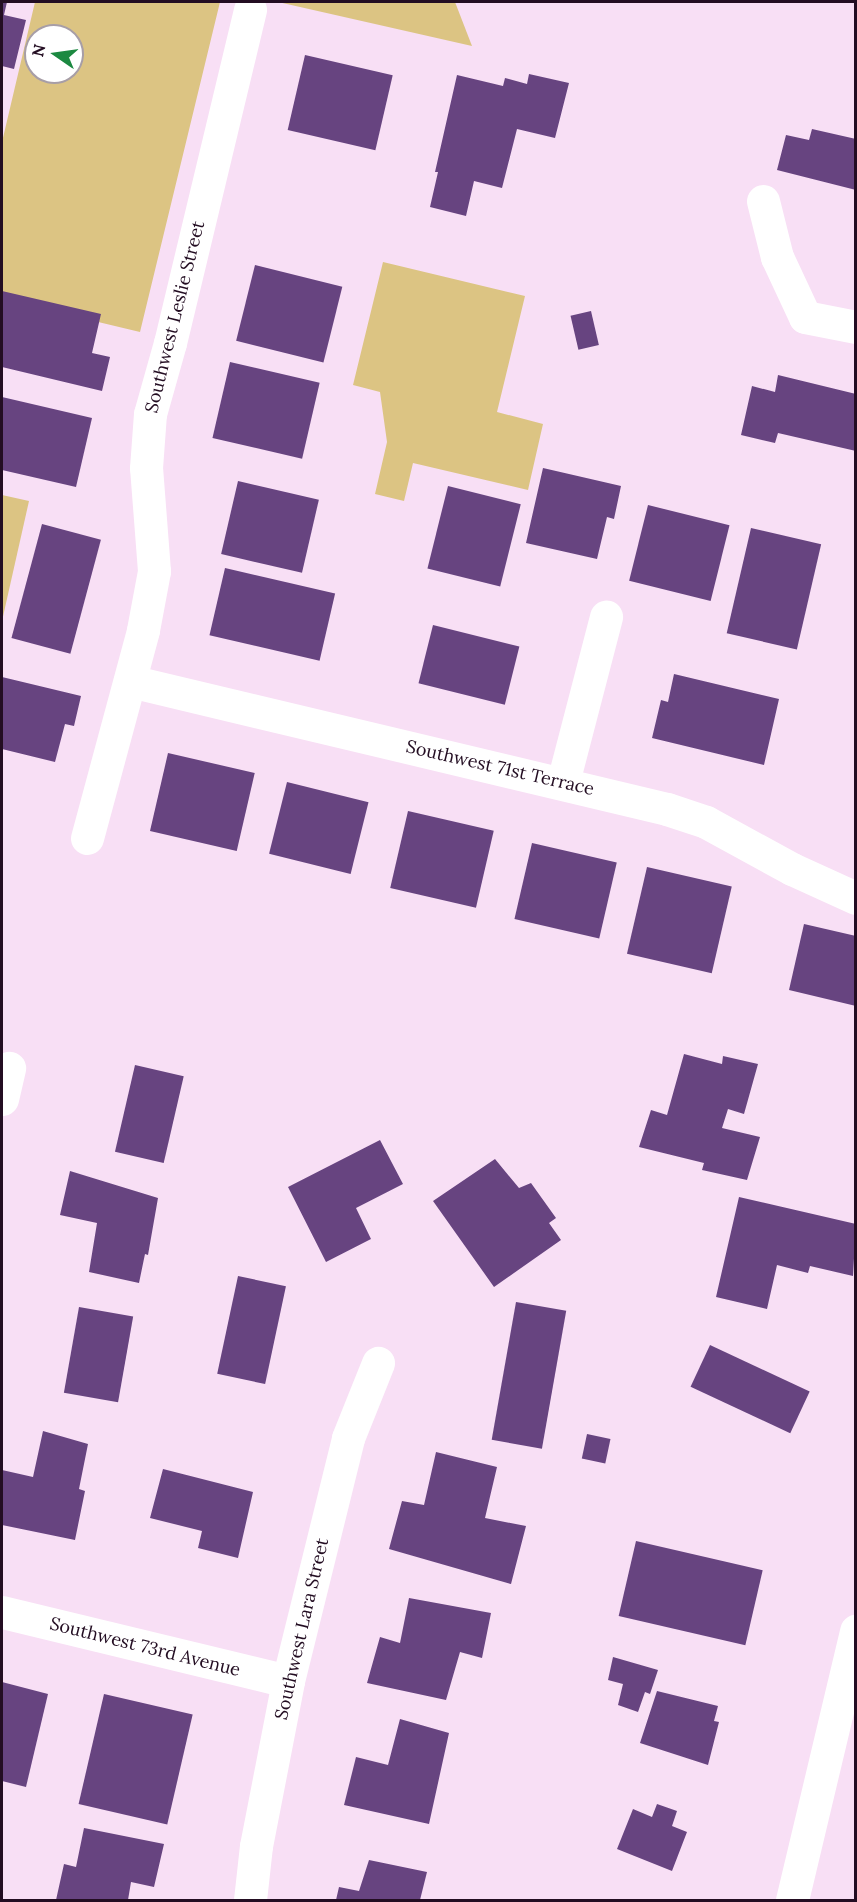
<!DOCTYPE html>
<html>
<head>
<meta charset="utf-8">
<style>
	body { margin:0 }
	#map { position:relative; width:857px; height:1902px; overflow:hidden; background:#f8dff5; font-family:Lora,serif }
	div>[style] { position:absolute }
	.green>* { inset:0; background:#dcc483 }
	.building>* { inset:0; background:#674480; transform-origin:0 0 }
	.minor>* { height:33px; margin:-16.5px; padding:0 16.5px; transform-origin:16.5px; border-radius:16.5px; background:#fff }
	span { translate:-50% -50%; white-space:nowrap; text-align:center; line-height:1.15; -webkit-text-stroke:6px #fff; paint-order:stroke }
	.street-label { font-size:18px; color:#230d22 }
	.frame { position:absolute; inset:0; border:3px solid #230d22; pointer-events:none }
	.north { position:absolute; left:24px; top:24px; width:60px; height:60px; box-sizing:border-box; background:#fff; border:2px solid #a79ea7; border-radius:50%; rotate:283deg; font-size:16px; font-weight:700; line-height:24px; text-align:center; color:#230d22 }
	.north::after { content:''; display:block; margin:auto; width:21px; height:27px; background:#1c8941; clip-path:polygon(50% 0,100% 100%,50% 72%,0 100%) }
</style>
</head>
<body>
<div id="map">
	<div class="green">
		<div style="clip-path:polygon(evenodd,35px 2px,220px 2px,140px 332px,2px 299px,2px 142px,35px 2px,36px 36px,72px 36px,72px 72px,36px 72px,36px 36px)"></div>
		<div style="clip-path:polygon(278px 2px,455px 2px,472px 46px)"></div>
		<div style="clip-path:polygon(383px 262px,525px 296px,497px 412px,543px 424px,528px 490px,413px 463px,404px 501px,375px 494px,387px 442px,380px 392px,353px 385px)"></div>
		<div style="clip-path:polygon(2px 495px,29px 501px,2px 621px)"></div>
	</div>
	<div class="building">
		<div style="clip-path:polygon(2px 2px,7px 2px,4px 15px,26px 20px,14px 69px,2px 66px)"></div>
		<div style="left:305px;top:55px;width:90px;height:77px;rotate:13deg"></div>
		<div style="clip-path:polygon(529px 74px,569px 83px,555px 138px,517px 129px,502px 188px,474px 181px,466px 216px,430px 207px,438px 172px,435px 172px,457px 75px,503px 86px,505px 78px,527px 84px)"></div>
		<div style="clip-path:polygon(812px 129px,856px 139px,856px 190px,777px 170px,786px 135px,809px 140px)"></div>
		<div style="left:255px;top:265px;width:90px;height:78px;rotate:14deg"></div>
		<div style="clip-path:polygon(2px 291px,101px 314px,92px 353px,110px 357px,102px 391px,2px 367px)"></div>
		<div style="left:591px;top:311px;width:35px;height:21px;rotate:77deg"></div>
		<div style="left:230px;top:362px;width:92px;height:78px;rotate:13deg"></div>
		<div style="clip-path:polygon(778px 375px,856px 394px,856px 451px,778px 433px,775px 443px,741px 435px,752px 386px,775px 392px)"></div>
		<div style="clip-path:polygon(2px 397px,92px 418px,76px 487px,2px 470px)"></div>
		<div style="clip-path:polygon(543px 468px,621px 486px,614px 519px,607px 517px,597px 559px,526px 543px)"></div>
		<div style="left:238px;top:481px;width:83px;height:75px;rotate:13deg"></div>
		<div style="left:448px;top:486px;width:75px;height:85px;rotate:14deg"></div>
		<div style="left:648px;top:505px;width:84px;height:78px;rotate:14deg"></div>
		<div style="left:42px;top:524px;width:61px;height:118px;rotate:15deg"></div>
		<div style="left:751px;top:528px;width:72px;height:108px;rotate:13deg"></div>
		<div style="left:225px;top:568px;width:113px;height:69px;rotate:13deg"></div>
		<div style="left:433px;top:625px;width:89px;height:60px;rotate:14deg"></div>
		<div style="clip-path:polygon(674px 674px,779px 699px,764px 765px,652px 738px,661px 700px,668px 702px)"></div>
		<div style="clip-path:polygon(2px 677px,81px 696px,74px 726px,65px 724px,55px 762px,2px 749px)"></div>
		<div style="left:168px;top:753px;width:89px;height:80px;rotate:13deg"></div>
		<div style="left:287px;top:782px;width:84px;height:74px;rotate:14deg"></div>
		<div style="left:408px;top:811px;width:88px;height:79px;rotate:13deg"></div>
		<div style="left:532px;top:843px;width:87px;height:78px;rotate:13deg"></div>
		<div style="left:647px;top:867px;width:87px;height:89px;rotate:13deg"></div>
		<div style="clip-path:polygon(804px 924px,856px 936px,856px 1006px,789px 990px)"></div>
		<div style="clip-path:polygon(684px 1054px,722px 1064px,723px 1056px,758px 1064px,744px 1114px,728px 1109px,722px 1128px,760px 1137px,747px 1180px,702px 1170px,704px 1163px,639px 1147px,651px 1110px,667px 1115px)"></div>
		<div style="left:135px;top:1065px;width:50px;height:89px;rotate:13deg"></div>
		<div style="clip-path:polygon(380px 1140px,403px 1184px,356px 1208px,371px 1239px,326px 1262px,288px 1187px)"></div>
		<div style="clip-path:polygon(495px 1159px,519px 1188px,531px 1183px,556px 1218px,549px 1223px,561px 1240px,494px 1287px,433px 1201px)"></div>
		<div style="clip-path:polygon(70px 1171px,158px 1198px,148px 1255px,145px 1254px,139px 1283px,89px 1272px,97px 1223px,60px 1215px)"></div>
		<div style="clip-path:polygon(739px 1197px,856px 1224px,853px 1276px,810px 1266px,808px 1273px,777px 1265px,767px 1309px,716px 1297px)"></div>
		<div style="left:238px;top:1276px;width:49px;height:100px;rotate:12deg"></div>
		<div style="left:516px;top:1302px;width:51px;height:140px;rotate:10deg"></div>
		<div style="left:79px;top:1307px;width:55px;height:87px;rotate:10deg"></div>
		<div style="left:710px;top:1345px;width:110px;height:46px;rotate:25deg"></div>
		<div style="clip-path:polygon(43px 1431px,88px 1444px,79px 1489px,85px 1491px,75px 1540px,2px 1525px,2px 1470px,33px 1477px)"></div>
		<div style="left:587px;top:1434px;width:24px;height:25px;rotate:12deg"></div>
		<div style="clip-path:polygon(436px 1452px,497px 1467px,485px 1518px,526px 1526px,511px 1584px,389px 1549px,402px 1501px,424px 1505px)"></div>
		<div style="clip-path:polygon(163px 1469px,253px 1492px,238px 1558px,198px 1548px,202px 1531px,150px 1518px)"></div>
		<div style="left:636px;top:1541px;width:130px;height:77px;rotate:13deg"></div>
		<div style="clip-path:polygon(409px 1598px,491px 1613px,482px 1658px,460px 1652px,446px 1700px,367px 1683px,380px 1637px,400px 1643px)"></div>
		<div style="clip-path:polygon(613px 1657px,658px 1670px,650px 1694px,645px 1692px,638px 1712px,618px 1705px,623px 1684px,608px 1680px)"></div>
		<div style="clip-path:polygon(2px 1682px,48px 1694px,26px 1787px,2px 1781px)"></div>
		<div style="clip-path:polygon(657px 1691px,718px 1706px,714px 1721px,719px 1722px,708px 1765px,640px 1743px)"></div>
		<div style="left:104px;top:1694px;width:91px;height:113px;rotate:13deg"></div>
		<div style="clip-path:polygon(400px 1719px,449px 1733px,429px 1824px,344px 1805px,356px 1757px,388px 1765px)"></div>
		<div style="clip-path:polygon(657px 1804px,677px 1811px,672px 1826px,687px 1832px,672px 1871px,617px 1849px,633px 1809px,652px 1817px)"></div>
		<div style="clip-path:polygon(84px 1828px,164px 1844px,154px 1887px,131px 1882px,128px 1900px,56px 1900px,64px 1864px,76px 1867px)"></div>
		<div style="clip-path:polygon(369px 1860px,427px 1872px,420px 1900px,336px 1900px,339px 1887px,359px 1891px)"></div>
	</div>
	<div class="minor">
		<div style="left:763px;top:201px;width:58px;rotate:76deg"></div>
		<div style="left:777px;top:257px;width:66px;rotate:65deg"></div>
		<div style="left:805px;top:317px;width:52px;rotate:11.1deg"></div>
		<div style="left:130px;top:681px;width:552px;rotate:13.41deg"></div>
		<div style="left:667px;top:809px;width:41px;rotate:18.4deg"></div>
		<div style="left:706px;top:822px;width:98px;rotate:28.7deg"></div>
		<div style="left:792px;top:869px;width:70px;rotate:24.4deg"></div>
		<div style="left:563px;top:782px;width:171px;rotate:-75.4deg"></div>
		<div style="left:87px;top:838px;width:215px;rotate:-74.9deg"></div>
		<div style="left:143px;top:630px;width:60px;rotate:-79.4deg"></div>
		<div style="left:154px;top:571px;width:103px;rotate:-94.4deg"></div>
		<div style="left:146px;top:468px;width:54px;rotate:-85.8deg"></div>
		<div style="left:150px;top:414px;width:74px;rotate:-74.3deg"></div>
		<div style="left:170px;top:343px;width:343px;rotate:-76.5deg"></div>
		<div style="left:2px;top:1099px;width:32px;rotate:-77deg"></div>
		<div style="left:2px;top:1612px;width:294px;rotate:13.6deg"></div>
		<div style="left:250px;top:1900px;width:54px;rotate:-83.7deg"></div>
		<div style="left:256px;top:1846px;width:168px;rotate:-79deg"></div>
		<div style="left:288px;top:1681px;width:250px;rotate:-76.1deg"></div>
		<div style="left:348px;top:1438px;width:81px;rotate:-68.2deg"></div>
		<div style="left:792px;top:1900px;width:277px;rotate:-76.6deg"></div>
	</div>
	<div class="street-label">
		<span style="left:175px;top:317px;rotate:-76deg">Southwest Leslie Street</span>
		<span style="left:500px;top:768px;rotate:13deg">Southwest 71st Terrace</span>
		<span style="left:302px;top:1629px;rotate:-77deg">Southwest Lara Street</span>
		<span style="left:145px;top:1647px;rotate:14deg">Southwest 73rd Avenue</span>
	</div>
	<div class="frame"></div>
	<div class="north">N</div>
</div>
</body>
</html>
